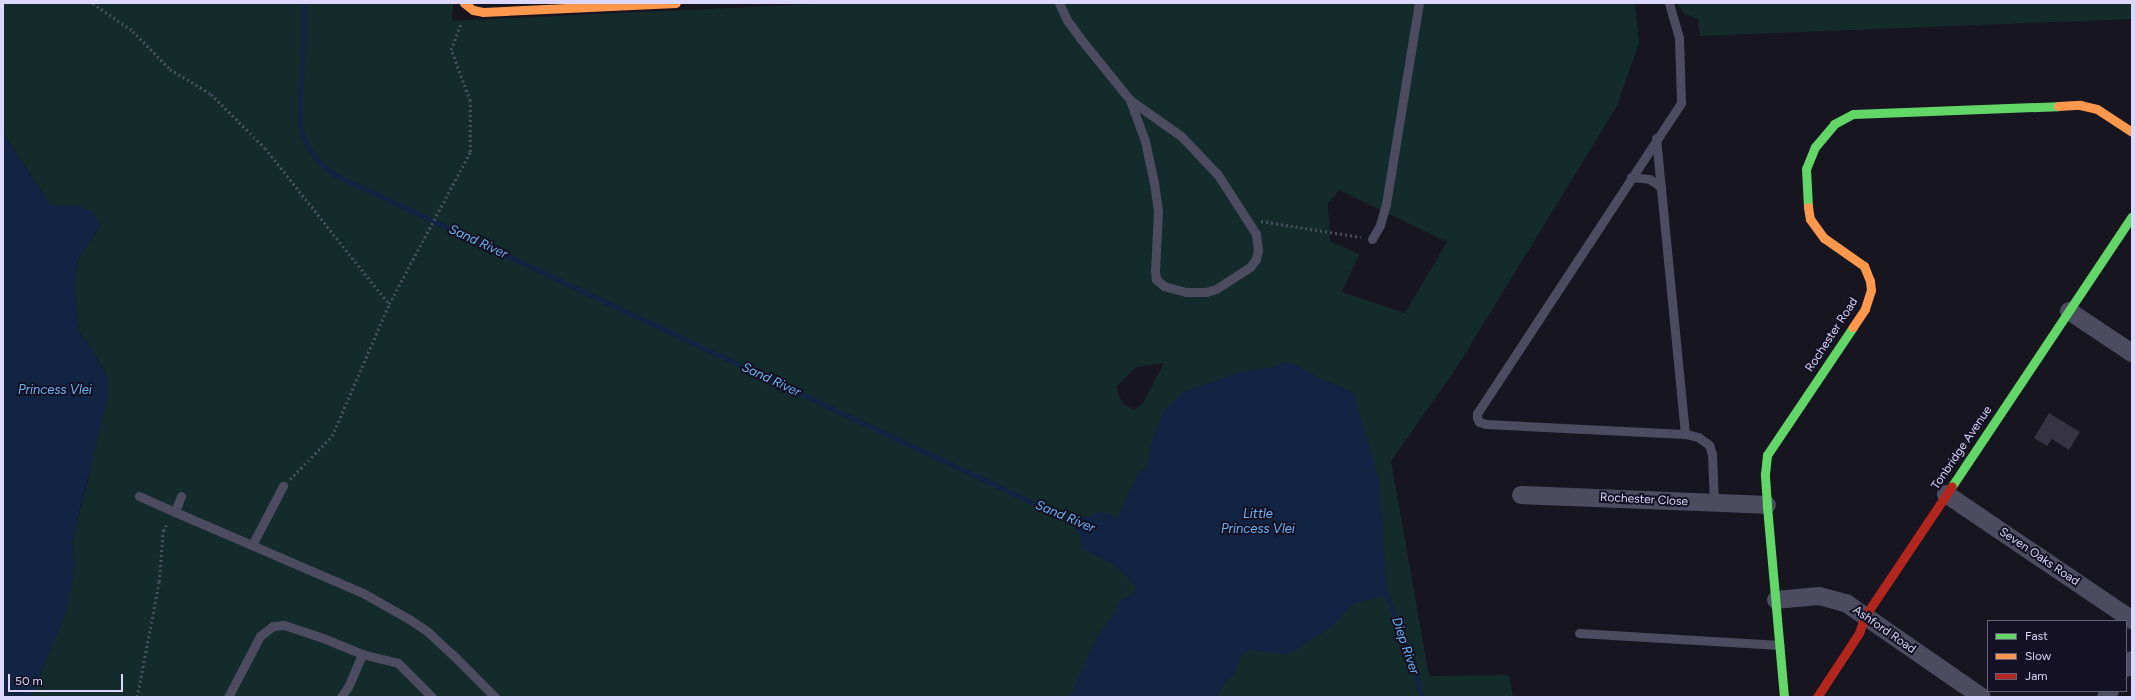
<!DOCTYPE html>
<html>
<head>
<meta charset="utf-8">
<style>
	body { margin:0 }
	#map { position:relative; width:2135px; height:700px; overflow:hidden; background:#171520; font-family:Figtree,sans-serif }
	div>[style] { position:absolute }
	.green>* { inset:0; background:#142b2b }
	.water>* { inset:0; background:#122443 }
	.stream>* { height:4.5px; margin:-2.25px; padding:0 2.25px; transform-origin:2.25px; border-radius:2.25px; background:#122443 }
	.building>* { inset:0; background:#363342 }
	.path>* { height:2.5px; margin-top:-1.25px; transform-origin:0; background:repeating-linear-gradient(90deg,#47515d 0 2px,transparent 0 5px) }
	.lane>* { height:9px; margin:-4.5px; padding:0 4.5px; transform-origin:4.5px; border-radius:4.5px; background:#4d4b60 }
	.street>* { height:18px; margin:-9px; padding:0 9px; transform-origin:9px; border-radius:9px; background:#4d4b60 }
	.fast>* { height:9px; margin:-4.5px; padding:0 4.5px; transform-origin:4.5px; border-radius:4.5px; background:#63d668 }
	.slow>* { height:9px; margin:-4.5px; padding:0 4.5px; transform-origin:4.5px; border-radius:4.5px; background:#ff974d }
	.jam>* { height:9px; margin:-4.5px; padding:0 4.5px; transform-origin:4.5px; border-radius:4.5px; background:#b3261e }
	span { translate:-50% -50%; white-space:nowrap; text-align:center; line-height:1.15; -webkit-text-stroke:4px #141124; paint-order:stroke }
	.street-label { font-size:12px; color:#dcd7fc }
	.water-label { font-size:13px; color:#6eb4f3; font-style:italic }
	.frame { position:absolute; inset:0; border:4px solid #dcd7fc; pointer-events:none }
	.legend { position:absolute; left:1987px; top:620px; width:140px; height:72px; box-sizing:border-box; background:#141124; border:1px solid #64607a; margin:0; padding:5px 7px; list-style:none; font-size:12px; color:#dcd7fc }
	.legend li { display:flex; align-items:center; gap:8px; height:20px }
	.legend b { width:20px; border:1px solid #64607a }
	.scale { position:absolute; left:8px; top:674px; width:115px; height:18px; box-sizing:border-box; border:2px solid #dcd7fc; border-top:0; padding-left:5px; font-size:12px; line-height:14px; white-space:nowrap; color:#dcd7fc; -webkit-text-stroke:3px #141124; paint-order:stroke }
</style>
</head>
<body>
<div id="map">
	<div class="green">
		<div style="clip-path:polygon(evenodd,3px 3px,453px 3px,452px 21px,831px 3px,1635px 3px,1639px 43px,1617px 106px,1457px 367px,1391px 461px,1429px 676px,1509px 675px,1513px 697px,31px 697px,45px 664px,75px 566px,72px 542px,89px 476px,108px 377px,93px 351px,79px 332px,74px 282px,78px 260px,101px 225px,79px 206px,51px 206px,3px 133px,3px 3px,1339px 190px,1447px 242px,1405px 313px,1342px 292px,1359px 254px,1330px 241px,1328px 203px,1339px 190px,3px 3px,1164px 363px,1143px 403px,1134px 410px,1122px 403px,1116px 387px,1136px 367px,1164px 363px)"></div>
		<div style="clip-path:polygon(1676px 3px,2132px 3px,2132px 19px,1700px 36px,1698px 19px,1685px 14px)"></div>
	</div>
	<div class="water">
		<div style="clip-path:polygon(3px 133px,51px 206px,79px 206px,93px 212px,101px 225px,78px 260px,74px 283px,79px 332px,93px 351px,108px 377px,107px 400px,72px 542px,75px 566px,66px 613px,31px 697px,3px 697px)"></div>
		<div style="clip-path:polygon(1283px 362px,1295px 364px,1317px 377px,1353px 392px,1379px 479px,1387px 595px,1354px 603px,1331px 627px,1293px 652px,1283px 654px,1249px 650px,1243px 653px,1239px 660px,1235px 674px,1224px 683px,1217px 697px,1070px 697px,1091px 650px,1101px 631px,1115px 613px,1118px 603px,1122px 599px,1134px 594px,1136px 587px,1115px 565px,1082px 549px,1080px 536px,1070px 521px,1076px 518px,1093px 516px,1100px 511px,1117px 518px,1137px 477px,1141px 470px,1147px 468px,1150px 448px,1163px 412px,1183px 392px,1240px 372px,1274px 367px)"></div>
	</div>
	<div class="stream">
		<div style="left:305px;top:3px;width:113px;rotate:92.5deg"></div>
		<div style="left:300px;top:116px;width:17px;rotate:83deg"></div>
		<div style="left:302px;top:133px;width:19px;rotate:65deg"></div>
		<div style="left:310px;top:150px;width:19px;rotate:51deg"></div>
		<div style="left:322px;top:165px;width:19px;rotate:35deg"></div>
		<div style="left:338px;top:176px;width:813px;rotate:25.18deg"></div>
		<div style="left:1382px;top:591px;width:6px;rotate:39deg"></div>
		<div style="left:1387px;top:595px;width:69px;rotate:68.7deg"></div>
		<div style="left:1412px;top:659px;width:39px;rotate:75deg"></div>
	</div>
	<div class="building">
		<div style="clip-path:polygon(2049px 413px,2080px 432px,2069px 450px,2052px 439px,2047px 446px,2034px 438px)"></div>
	</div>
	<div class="path">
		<div style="left:93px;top:3px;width:49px;rotate:35deg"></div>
		<div style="left:133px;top:31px;width:53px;rotate:45.8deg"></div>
		<div style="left:170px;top:69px;width:48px;rotate:31.4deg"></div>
		<div style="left:211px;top:94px;width:76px;rotate:45deg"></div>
		<div style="left:265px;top:148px;width:199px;rotate:51.5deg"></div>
		<div style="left:1261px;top:221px;width:101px;rotate:9.1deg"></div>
		<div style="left:290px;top:479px;width:60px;rotate:-45.7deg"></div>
		<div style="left:332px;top:436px;width:144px;rotate:-66.6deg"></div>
		<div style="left:389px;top:304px;width:172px;rotate:-61.9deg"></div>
		<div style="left:470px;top:152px;width:51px;rotate:-90deg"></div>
		<div style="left:470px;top:101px;width:54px;rotate:-110.4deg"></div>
		<div style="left:451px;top:50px;width:30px;rotate:-70deg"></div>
		<div style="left:137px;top:697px;width:117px;rotate:-79.2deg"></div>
		<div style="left:159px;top:582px;width:51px;rotate:-85.5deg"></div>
		<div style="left:163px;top:531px;width:10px;rotate:-61deg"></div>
	</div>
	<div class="lane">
		<div style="left:1059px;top:3px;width:19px;rotate:65deg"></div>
		<div style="left:1067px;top:20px;width:22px;rotate:54deg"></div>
		<div style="left:1080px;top:38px;width:80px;rotate:51.1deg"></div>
		<div style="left:1130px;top:100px;width:62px;rotate:35.2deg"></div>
		<div style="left:1181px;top:136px;width:54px;rotate:46.5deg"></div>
		<div style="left:1218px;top:175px;width:70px;rotate:57.2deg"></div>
		<div style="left:1256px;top:234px;width:16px;rotate:83deg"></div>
		<div style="left:1258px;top:250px;width:9px;rotate:103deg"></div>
		<div style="left:1256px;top:259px;width:10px;rotate:127deg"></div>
		<div style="left:1250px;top:267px;width:40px;rotate:147.1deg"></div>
		<div style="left:1216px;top:289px;width:10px;rotate:163deg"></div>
		<div style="left:1206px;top:292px;width:20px;rotate:180deg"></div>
		<div style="left:1186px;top:292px;width:23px;rotate:-165deg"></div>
		<div style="left:1164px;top:286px;width:11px;rotate:-139deg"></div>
		<div style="left:1156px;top:279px;width:8px;rotate:-97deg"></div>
		<div style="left:1155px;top:271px;width:60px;rotate:-87.1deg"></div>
		<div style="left:1158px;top:211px;width:28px;rotate:-98deg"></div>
		<div style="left:1154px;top:183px;width:43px;rotate:-102.1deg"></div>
		<div style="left:1145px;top:141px;width:44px;rotate:-110.1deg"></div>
		<div style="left:1669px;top:3px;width:36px;rotate:74deg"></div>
		<div style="left:1679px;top:38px;width:65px;rotate:88.2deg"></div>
		<div style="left:1681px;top:103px;width:371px;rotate:123.3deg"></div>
		<div style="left:1477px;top:413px;width:5px;rotate:90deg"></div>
		<div style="left:1477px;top:418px;width:4px;rotate:63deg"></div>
		<div style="left:1479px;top:422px;width:7px;rotate:16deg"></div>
		<div style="left:1486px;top:424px;width:199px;rotate:2.9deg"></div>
		<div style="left:1685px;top:434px;width:13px;rotate:13deg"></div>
		<div style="left:1698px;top:437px;width:14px;rotate:36deg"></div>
		<div style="left:1709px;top:445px;width:9px;rotate:72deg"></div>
		<div style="left:1712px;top:454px;width:49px;rotate:87.7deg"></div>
		<div style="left:1656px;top:138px;width:297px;rotate:84.4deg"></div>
		<div style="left:1631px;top:177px;width:18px;rotate:6deg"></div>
		<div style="left:1649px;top:179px;width:8px;rotate:30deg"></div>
		<div style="left:1656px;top:183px;width:7px;rotate:45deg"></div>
		<div style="left:1372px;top:239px;width:16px;rotate:-60deg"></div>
		<div style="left:1380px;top:225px;width:22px;rotate:-74deg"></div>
		<div style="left:1386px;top:204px;width:204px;rotate:-80.7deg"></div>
		<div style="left:139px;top:496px;width:39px;rotate:24deg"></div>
		<div style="left:181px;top:496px;width:17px;rotate:111deg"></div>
		<div style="left:175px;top:512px;width:205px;rotate:23.3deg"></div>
		<div style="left:363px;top:593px;width:53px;rotate:29.5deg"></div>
		<div style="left:409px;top:619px;width:22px;rotate:34deg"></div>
		<div style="left:427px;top:631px;width:34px;rotate:43deg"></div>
		<div style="left:452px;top:654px;width:61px;rotate:45deg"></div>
		<div style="left:252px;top:545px;width:67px;rotate:-62.3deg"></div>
		<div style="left:1579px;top:633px;width:201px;rotate:3.4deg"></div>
		<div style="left:228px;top:697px;width:69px;rotate:-62.3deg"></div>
		<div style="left:260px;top:636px;width:16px;rotate:-38deg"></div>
		<div style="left:273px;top:626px;width:11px;rotate:-5deg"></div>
		<div style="left:284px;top:625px;width:41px;rotate:18.4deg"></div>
		<div style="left:323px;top:638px;width:42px;rotate:22.3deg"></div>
		<div style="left:362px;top:654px;width:37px;rotate:14deg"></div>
		<div style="left:398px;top:663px;width:48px;rotate:45deg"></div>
		<div style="left:341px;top:697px;width:14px;rotate:-56deg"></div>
		<div style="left:349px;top:685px;width:34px;rotate:-67deg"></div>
	</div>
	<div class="street">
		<div style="left:2069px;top:311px;width:76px;rotate:33.7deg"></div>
		<div style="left:1946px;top:494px;width:225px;rotate:34.1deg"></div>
		<div style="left:1521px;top:495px;width:246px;rotate:2.3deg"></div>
		<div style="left:1776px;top:600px;width:43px;rotate:-5.3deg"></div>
		<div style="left:1819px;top:596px;width:28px;rotate:15deg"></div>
		<div style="left:1846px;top:603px;width:165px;rotate:34.7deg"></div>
		<div style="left:2126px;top:668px;width:10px;rotate:-53deg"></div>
		<div style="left:2106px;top:697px;width:7px;rotate:-56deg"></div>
	</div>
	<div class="fast">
		<div style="left:1808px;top:207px;width:38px;rotate:-93deg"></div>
		<div style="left:1806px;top:169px;width:24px;rotate:-68deg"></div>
		<div style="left:1815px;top:147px;width:30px;rotate:-50deg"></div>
		<div style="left:1834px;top:124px;width:21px;rotate:-28deg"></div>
		<div style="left:1853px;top:114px;width:205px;rotate:-2.2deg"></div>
		<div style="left:1952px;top:486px;width:324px;rotate:-56.3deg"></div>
		<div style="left:1784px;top:697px;width:193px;rotate:-95.1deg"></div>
		<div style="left:1767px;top:505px;width:31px;rotate:-94deg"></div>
		<div style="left:1765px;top:474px;width:19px;rotate:-84deg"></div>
		<div style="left:1767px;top:455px;width:154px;rotate:-56.1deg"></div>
	</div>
	<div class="slow">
		<div style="left:464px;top:3px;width:11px;rotate:38deg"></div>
		<div style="left:473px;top:10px;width:10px;rotate:11deg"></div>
		<div style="left:483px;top:12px;width:193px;rotate:-2.7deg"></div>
		<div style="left:2058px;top:106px;width:22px;rotate:-3deg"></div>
		<div style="left:2080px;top:105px;width:17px;rotate:13deg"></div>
		<div style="left:2097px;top:109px;width:42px;rotate:33.3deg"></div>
		<div style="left:1808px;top:207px;width:12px;rotate:81deg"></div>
		<div style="left:1810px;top:219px;width:24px;rotate:54deg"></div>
		<div style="left:1824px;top:238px;width:49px;rotate:35deg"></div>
		<div style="left:1864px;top:266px;width:16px;rotate:68deg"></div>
		<div style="left:1870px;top:281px;width:9px;rotate:84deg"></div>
		<div style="left:1871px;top:290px;width:20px;rotate:108deg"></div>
		<div style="left:1865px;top:309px;width:22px;rotate:124deg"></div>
	</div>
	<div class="jam">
		<div style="left:1817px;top:697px;width:77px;rotate:-56.7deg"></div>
		<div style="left:1859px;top:633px;width:18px;rotate:-71deg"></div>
		<div style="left:1865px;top:616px;width:156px;rotate:-56.2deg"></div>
	</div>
	<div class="street-label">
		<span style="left:1832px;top:335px;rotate:-57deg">Rochester Road</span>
		<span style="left:1962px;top:448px;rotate:-56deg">Tonbridge Avenue</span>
		<span style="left:1644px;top:500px;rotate:3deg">Rochester Close</span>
		<span style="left:2039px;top:557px;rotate:34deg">Seven Oaks Road</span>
		<span style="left:1884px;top:630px;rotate:35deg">Ashford Road</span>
	</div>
	<div class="water-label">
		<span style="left:478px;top:242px;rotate:25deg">Sand River</span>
		<span style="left:771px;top:380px;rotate:25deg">Sand River</span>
		<span style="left:55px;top:390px">Princess Vlei</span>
		<span style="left:1258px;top:522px">Little<br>Princess Vlei</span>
		<span style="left:1065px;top:517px;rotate:23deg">Sand River</span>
		<span style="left:1405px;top:646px;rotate:71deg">Diep River</span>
	</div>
	<div class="frame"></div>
	<ul class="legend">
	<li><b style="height:5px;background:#63d668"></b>Fast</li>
	<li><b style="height:5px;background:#ff974d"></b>Slow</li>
	<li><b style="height:5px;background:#b3261e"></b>Jam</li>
	</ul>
	<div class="scale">50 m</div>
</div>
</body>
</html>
